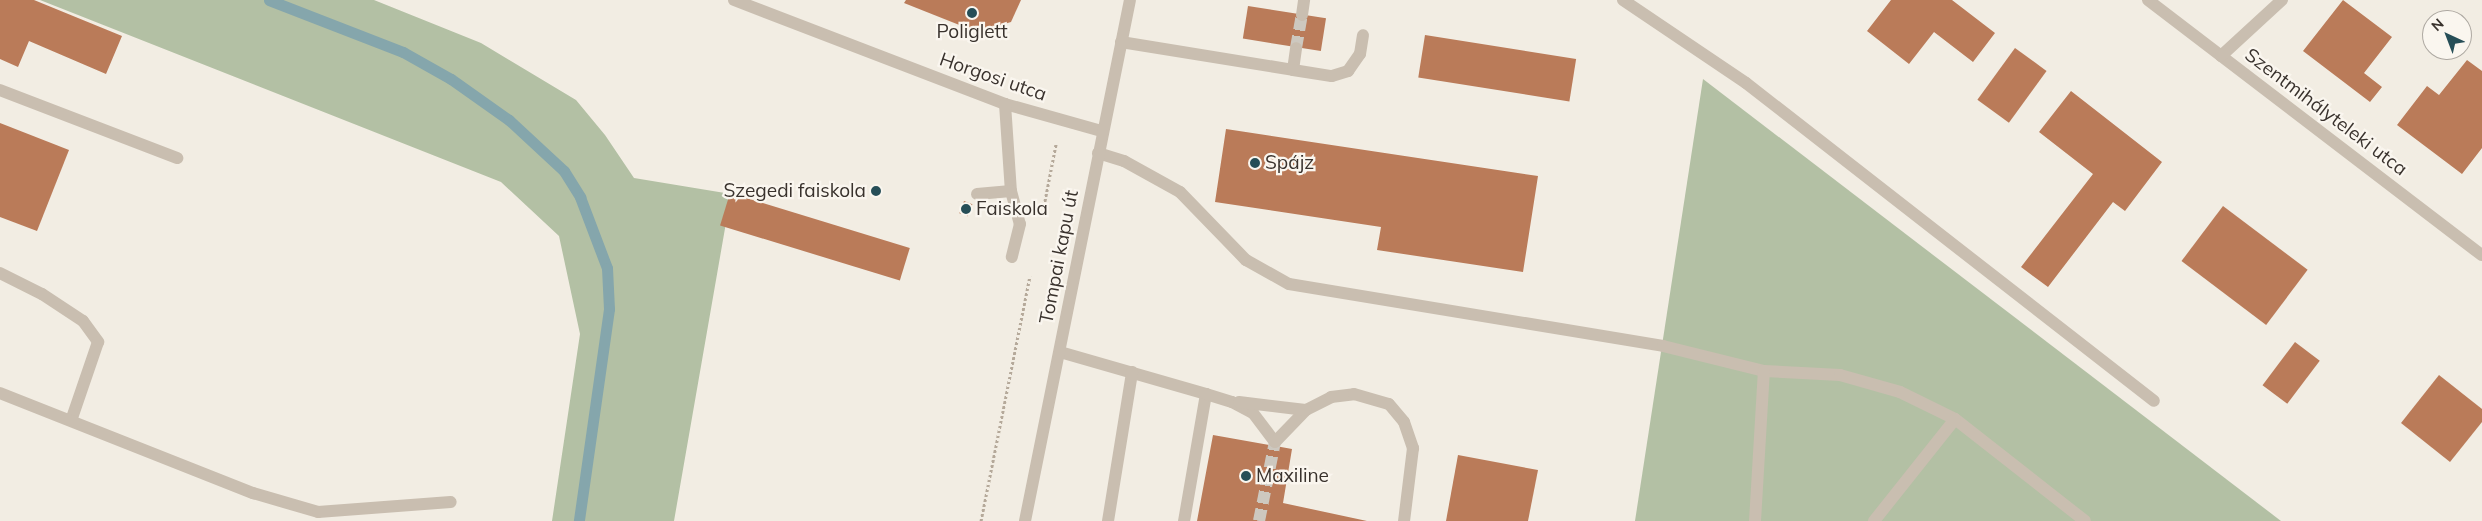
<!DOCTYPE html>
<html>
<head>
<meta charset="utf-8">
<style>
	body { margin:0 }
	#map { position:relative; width:2482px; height:521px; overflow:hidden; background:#f2ede3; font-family:Mulish,sans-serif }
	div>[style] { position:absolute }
	.green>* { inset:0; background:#b3c0a4 }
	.stream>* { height:11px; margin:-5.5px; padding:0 5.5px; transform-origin:5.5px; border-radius:5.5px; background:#85a6ac }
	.building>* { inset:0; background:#ba7b59; transform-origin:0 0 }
	.minor-tunnel>* { height:12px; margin-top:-6px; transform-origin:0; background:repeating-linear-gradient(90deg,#cdc8bf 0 12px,transparent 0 18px) }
	.path>* { height:3px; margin-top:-1.5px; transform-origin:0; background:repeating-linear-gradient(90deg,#b5a99a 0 2.5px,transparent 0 5px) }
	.minor>* { height:12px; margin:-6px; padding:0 6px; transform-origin:6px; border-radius:6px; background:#c9beb0 }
	.dots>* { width:14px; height:14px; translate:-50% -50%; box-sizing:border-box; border:2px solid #faf6ef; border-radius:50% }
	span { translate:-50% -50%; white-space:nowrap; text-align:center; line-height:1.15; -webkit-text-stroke:4.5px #faf6ef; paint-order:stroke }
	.poi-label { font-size:19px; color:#39322d }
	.left { translate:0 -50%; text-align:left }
	.right { translate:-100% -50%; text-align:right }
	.street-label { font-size:19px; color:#39322d }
	.north { position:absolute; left:2422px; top:10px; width:50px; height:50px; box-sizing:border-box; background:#faf6ef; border:1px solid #ada8a1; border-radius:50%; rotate:317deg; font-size:14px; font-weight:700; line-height:20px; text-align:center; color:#39322d }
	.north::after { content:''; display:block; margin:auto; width:18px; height:22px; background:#264e57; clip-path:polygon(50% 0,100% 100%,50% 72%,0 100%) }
</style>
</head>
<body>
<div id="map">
	<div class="green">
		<div style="clip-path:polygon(40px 0,374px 0,481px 43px,576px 100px,605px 135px,634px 178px,731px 194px,674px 521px,552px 521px,580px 334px,559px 236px,501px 182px)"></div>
		<div style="clip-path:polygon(1703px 79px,2281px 521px,1635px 521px)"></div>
	</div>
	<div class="stream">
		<div style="left:269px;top:0;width:144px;rotate:21.2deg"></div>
		<div style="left:403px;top:52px;width:55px;rotate:29.4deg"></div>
		<div style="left:451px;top:79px;width:71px;rotate:35.3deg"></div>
		<div style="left:509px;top:120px;width:75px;rotate:42.8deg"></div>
		<div style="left:564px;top:171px;width:31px;rotate:58deg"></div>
		<div style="left:580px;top:197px;width:76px;rotate:69.2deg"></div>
		<div style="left:607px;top:268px;width:41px;rotate:87.2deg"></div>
		<div style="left:609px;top:309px;width:214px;rotate:98.1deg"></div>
	</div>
	<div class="building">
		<div style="clip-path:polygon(0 0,34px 0,122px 36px,106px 74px,29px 41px,18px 67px,0 59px)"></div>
		<div style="clip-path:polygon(906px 0,1021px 0,1011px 22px,977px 32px,904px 3px)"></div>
		<div style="clip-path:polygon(1891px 0,1952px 0,1995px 33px,1973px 62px,1934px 32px,1909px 64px,1867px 31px)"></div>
		<div style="clip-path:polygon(2343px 0,2392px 37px,2364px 73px,2382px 87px,2370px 102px,2303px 51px)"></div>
		<div style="left:1248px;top:6px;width:79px;height:33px;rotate:9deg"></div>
		<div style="left:1425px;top:35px;width:153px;height:43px;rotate:9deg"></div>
		<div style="left:2015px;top:48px;width:39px;height:64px;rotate:36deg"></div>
		<div style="clip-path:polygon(2467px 60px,2482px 71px,2482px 148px,2462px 174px,2397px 125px,2427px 86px,2439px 95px)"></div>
		<div style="clip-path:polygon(2071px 91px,2162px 162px,2125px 211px,2113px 202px,2048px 287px,2021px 267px,2093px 174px,2039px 132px)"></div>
		<div style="clip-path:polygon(0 123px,69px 150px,37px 231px,0 217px)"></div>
		<div style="clip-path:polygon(1226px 129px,1538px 176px,1523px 272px,1377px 250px,1381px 227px,1215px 202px)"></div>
		<div style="left:730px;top:193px;width:188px;height:34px;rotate:17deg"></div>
		<div style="left:964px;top:201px;width:9px;height:13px;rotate:21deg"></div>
		<div style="left:2223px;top:206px;width:106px;height:69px;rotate:37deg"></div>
		<div style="left:2295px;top:342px;width:31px;height:54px;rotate:37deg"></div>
		<div style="clip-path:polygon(2439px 375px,2482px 409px,2482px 422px,2450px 462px,2401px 423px)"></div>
		<div style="clip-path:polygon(1213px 435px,1292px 449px,1283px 503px,1367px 521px,1197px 521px)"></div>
		<div style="clip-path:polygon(1458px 455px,1538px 470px,1528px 521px,1446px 521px)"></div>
	</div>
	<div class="minor-tunnel">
		<div style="left:1296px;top:48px;width:34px;rotate:-80deg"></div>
		<div style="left:1259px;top:521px;width:81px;rotate:-78.6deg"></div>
	</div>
	<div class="path">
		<div style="left:1044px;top:206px;width:63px;rotate:-79deg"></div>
		<div style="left:981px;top:521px;width:250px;rotate:-78.7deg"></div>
	</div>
	<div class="minor">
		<div style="left:734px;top:0;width:290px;rotate:21deg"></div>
		<div style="left:1005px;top:104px;width:101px;rotate:15.6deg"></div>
		<div style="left:1623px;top:0;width:148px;rotate:34deg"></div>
		<div style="left:1746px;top:83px;width:517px;rotate:37.93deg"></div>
		<div style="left:2148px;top:0;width:420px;rotate:37.4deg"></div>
		<div style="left:1302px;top:15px;width:15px;rotate:-82deg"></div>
		<div style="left:1121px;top:42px;width:174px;rotate:9.2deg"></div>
		<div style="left:1293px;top:70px;width:22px;rotate:-82deg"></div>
		<div style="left:2221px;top:56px;width:83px;rotate:-42.6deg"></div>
		<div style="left:1293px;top:70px;width:39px;rotate:9deg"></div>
		<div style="left:1332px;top:76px;width:17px;rotate:-17deg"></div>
		<div style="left:1348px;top:71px;width:21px;rotate:-55deg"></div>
		<div style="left:1360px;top:54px;width:19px;rotate:-81deg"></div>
		<div style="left:0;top:90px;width:190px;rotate:21deg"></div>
		<div style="left:1005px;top:104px;width:87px;rotate:86.1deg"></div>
		<div style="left:1011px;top:191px;width:34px;rotate:75deg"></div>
		<div style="left:1020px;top:224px;width:34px;rotate:104deg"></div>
		<div style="left:1098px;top:153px;width:27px;rotate:17deg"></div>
		<div style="left:1124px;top:161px;width:64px;rotate:29deg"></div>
		<div style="left:1180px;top:192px;width:95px;rotate:45.9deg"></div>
		<div style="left:1246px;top:260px;width:49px;rotate:29.2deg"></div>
		<div style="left:1289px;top:284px;width:379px;rotate:9.4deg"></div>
		<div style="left:1663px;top:346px;width:104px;rotate:13.9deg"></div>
		<div style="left:1764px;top:371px;width:76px;rotate:3deg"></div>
		<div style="left:1840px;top:375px;width:62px;rotate:15.8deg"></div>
		<div style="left:1900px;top:392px;width:61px;rotate:26.1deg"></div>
		<div style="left:1955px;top:419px;width:165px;rotate:38.1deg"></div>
		<div style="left:977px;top:194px;width:34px;rotate:-5deg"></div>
		<div style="left:0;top:273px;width:47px;rotate:26.6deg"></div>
		<div style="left:42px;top:294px;width:49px;rotate:33.4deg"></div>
		<div style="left:83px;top:321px;width:26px;rotate:54deg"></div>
		<div style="left:98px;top:342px;width:83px;rotate:108.9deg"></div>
		<div style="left:1060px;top:352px;width:152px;rotate:16deg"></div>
		<div style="left:1206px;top:394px;width:129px;rotate:99.8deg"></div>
		<div style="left:0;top:393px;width:272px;rotate:21.6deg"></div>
		<div style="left:253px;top:493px;width:68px;rotate:16.3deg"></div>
		<div style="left:318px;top:512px;width:133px;rotate:-4.3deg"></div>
		<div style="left:1206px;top:394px;width:27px;rotate:17deg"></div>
		<div style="left:1232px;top:402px;width:24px;rotate:28deg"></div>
		<div style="left:1253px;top:413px;width:36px;rotate:53deg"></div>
		<div style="left:1275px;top:442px;width:45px;rotate:-45.9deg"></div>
		<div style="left:1306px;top:410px;width:28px;rotate:-27deg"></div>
		<div style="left:1331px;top:397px;width:23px;rotate:-7deg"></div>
		<div style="left:1354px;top:394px;width:36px;rotate:16deg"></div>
		<div style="left:1389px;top:404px;width:23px;rotate:50deg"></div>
		<div style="left:1404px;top:422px;width:28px;rotate:71deg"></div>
		<div style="left:1413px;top:448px;width:74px;rotate:97deg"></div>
		<div style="left:1239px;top:402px;width:67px;rotate:6.8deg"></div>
		<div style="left:1025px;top:521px;width:531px;rotate:-78.61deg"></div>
		<div style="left:1108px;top:521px;width:151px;rotate:-80.8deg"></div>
		<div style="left:1755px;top:521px;width:150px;rotate:-86.6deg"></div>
		<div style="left:1874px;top:521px;width:130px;rotate:-51.5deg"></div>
	</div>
	<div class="dots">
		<div style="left:972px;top:13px;background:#264e57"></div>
		<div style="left:1255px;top:163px;background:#264e57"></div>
		<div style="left:876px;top:191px;background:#264e57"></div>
		<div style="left:966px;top:209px;background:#264e57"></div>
		<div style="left:1246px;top:476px;background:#264e57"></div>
	</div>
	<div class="poi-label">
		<span style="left:972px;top:32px">Poliglett</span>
		<span class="left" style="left:1265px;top:163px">Spájz</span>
		<span class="right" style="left:866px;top:191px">Szegedi faiskola</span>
		<span class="left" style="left:976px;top:209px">Faiskola</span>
		<span class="left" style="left:1256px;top:476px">Maxiline</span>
	</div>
	<div class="street-label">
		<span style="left:993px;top:77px;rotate:19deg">Horgosi utca</span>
		<span style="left:2326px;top:112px;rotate:37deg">Szentmihályteleki utca</span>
		<span style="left:1059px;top:257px;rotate:-79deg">Tompai kapu út</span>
	</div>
	<div class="north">N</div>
</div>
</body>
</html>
